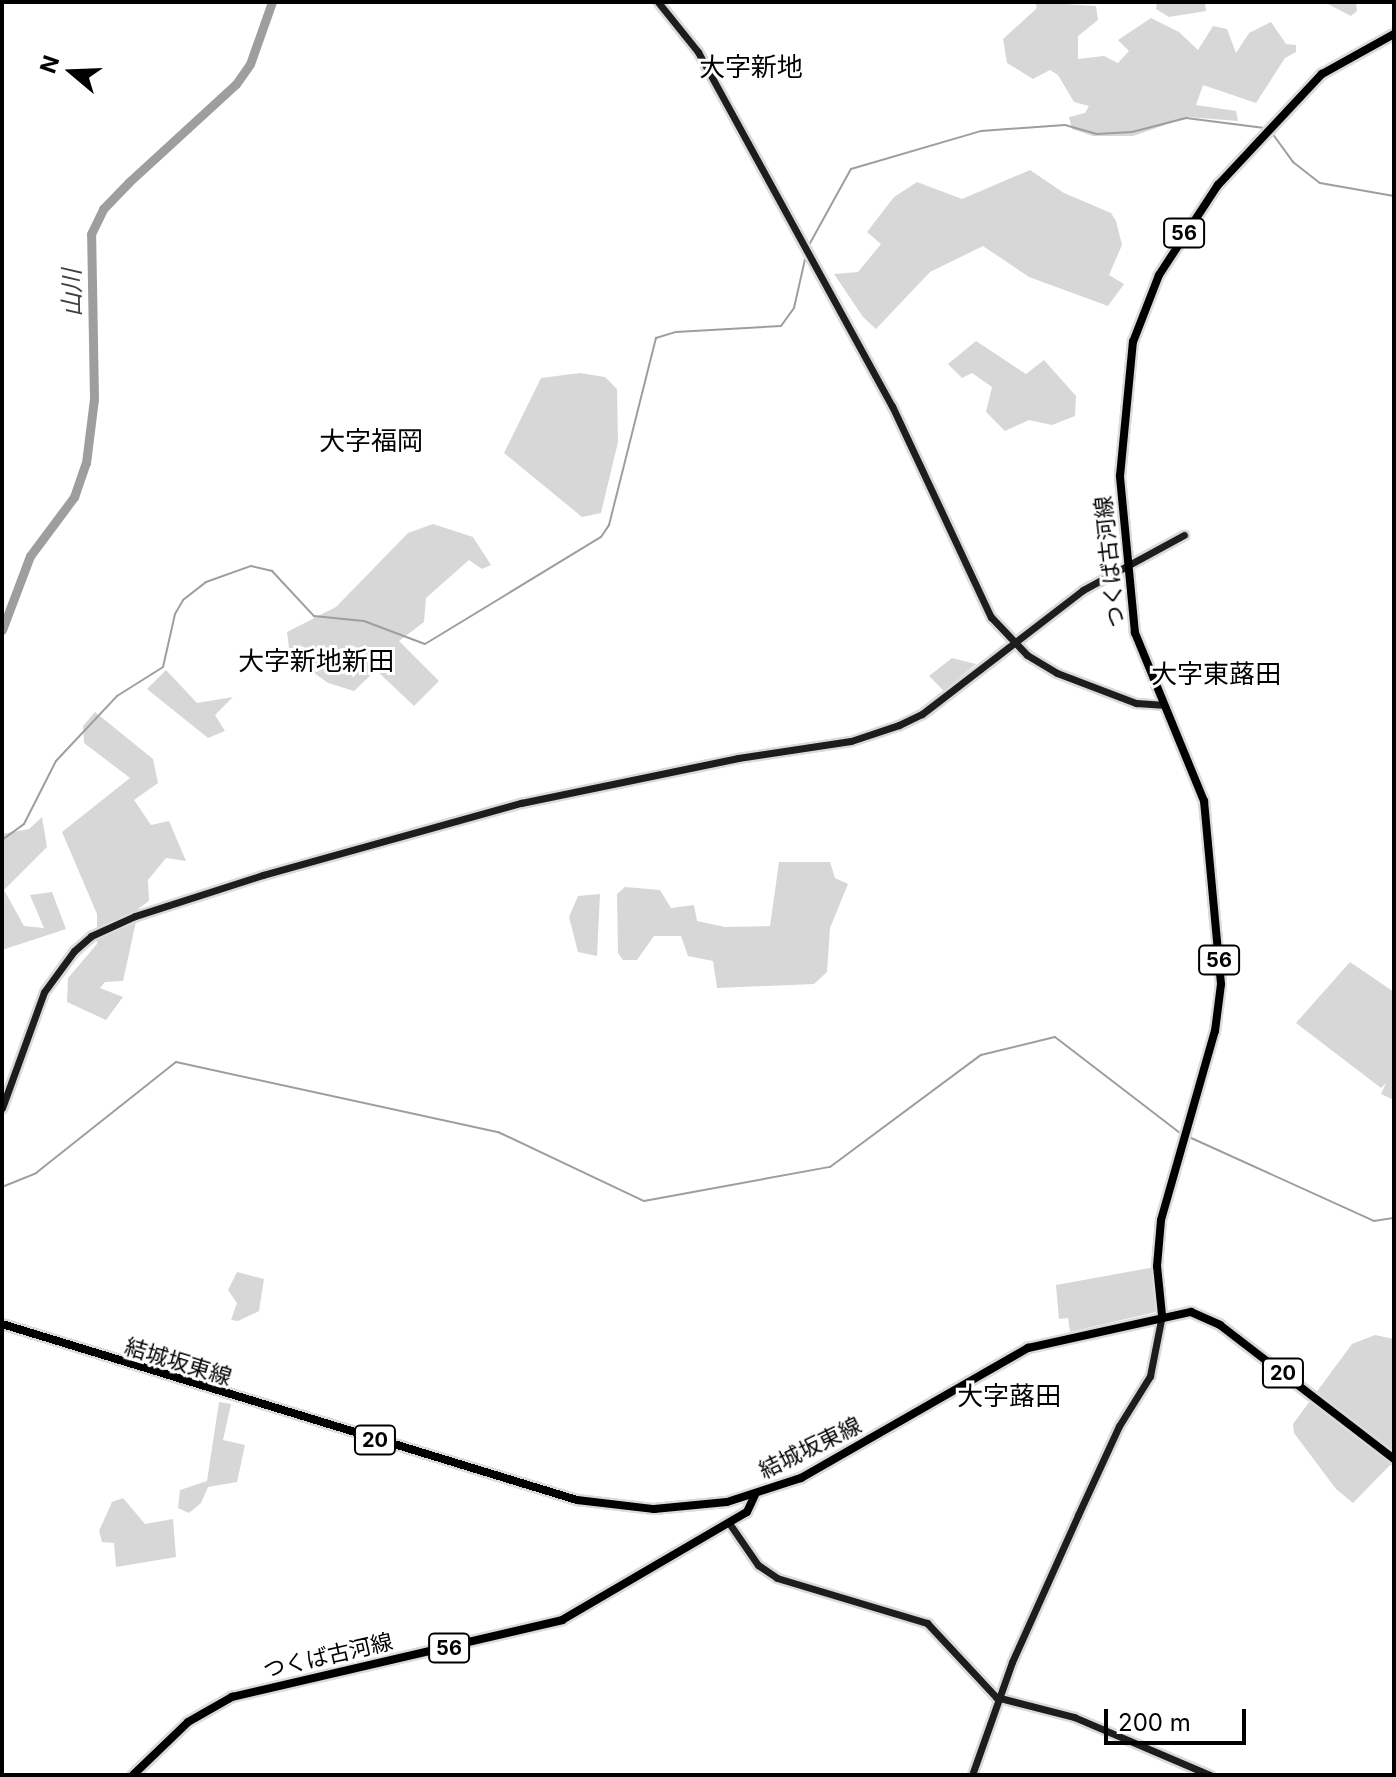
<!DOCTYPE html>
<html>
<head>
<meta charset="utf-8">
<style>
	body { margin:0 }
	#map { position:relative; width:1396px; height:1777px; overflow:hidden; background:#fff; font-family:Inter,"Noto Sans JP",sans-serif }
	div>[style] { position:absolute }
	.green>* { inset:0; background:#d7d7d7 }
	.stream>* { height:2px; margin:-1px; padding:0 1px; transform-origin:1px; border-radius:1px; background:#9e9e9e }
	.river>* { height:9px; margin:-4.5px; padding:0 4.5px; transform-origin:4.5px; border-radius:4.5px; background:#9e9e9e }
	.roads { filter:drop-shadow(2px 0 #dbdbdb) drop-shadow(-2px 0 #dbdbdb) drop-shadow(0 2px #dbdbdb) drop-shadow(0 -2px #dbdbdb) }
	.secondary>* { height:7px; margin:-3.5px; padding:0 3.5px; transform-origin:3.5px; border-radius:3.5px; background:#1d1d1d }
	.primary>* { height:8px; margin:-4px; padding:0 4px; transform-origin:4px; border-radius:4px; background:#000 }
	span { translate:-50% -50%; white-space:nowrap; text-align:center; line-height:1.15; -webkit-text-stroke:6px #fff; paint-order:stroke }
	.shield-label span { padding:2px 6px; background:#fff; border:2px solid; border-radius:6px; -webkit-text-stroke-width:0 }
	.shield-label { font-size:20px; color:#000; font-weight:700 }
	.street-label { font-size:22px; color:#000 }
	.water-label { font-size:24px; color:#3f3f3f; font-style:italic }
	.quarter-label { font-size:26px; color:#000 }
	.frame { position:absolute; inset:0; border:4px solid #000; pointer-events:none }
	.north { position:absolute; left:32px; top:32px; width:80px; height:80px; -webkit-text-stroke:6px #fff; paint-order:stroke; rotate:289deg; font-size:22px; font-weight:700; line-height:32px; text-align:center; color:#000 }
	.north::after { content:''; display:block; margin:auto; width:28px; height:36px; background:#000; clip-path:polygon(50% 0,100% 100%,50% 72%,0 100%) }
	.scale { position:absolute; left:1104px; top:1709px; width:142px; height:36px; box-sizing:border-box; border:4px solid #000; border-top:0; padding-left:10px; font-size:24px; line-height:28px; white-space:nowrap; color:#000; -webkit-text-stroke:6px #fff; paint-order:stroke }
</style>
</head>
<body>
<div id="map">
	<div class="green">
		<div style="clip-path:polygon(1035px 2px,1096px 6px,1098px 20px,1078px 36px,1078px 59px,1104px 56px,1118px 63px,1129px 51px,1118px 40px,1151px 18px,1179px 32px,1198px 50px,1213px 26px,1227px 29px,1236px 53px,1249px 33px,1271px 22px,1286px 44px,1296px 45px,1296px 52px,1285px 58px,1256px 103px,1203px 85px,1196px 105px,1236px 111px,1238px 121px,1188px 117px,1133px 136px,1093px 136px,1072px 129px,1069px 117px,1085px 113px,1089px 106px,1074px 102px,1058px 75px,1050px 70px,1033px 79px,1007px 63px,1003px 39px,1037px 8px)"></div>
		<div style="clip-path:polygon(1157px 2px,1205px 2px,1206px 11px,1169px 17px,1156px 9px)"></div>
		<div style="clip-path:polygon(1324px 2px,1356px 2px,1357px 11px,1351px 16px)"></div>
		<div style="clip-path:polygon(1030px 170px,1064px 193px,1111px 213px,1116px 221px,1122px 245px,1109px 275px,1124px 284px,1108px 306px,1029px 277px,983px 246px,930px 272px,876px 329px,863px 317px,834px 274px,858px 272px,881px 244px,867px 232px,894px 197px,917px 182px,962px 199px)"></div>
		<div style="clip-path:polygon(976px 341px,1026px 374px,1044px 360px,1076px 396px,1075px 416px,1052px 425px,1029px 420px,1005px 431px,986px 412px,992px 387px,972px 373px,962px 378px,948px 364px)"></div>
		<div style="clip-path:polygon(580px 373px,605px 377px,617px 389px,618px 442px,601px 513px,582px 517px,504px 453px,541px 378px)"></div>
		<div style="clip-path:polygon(433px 524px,473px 537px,491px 565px,482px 569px,469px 560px,426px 598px,424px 622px,399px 641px,439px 681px,414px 706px,376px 670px,354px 691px,328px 683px,299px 662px,289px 648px,287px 632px,336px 607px,408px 533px)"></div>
		<div style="clip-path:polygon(952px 658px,976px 664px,944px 691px,929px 676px)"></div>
		<div style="clip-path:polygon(166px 670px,197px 703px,233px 697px,215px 715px,225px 731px,208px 738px,147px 689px)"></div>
		<div style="clip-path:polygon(95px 712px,153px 759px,158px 783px,134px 800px,151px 825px,169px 821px,186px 861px,166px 858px,148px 880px,149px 901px,139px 908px,123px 981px,105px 982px,100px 988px,123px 997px,106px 1020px,67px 1002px,68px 978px,97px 944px,97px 914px,62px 832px,130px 778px,84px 743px,83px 726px)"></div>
		<div style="clip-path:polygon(42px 817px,47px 847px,4px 890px,24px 926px,44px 928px,30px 895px,52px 892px,66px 929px,2px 950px,2px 834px,29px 829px)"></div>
		<div style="clip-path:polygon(779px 862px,830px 862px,835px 878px,848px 884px,830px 928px,827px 972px,814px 984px,717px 988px,713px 961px,688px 956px,681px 936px,654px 936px,637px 960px,623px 960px,618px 953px,617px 894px,625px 887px,660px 890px,671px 908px,694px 905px,697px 921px,725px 927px,770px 926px)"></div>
		<div style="clip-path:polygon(600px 894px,597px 956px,578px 952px,569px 917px,578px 896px)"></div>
		<div style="clip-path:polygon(1350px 962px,1394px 992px,1394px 1100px,1381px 1094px,1386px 1083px,1381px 1088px,1296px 1023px)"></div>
		<div style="clip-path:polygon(1155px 1267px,1156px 1312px,1070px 1332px,1068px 1318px,1059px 1319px,1056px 1285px)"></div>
		<div style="clip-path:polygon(237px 1272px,264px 1279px,259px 1311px,238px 1321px,231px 1320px,237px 1303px,228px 1290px)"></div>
		<div style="clip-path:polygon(1375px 1335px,1394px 1339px,1394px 1461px,1353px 1503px,1336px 1489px,1294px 1433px,1293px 1424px,1352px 1344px)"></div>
		<div style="clip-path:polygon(219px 1402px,231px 1404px,223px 1440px,245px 1445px,237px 1482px,208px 1487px,201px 1503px,189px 1513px,178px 1508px,180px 1490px,207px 1481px)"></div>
		<div style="clip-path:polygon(123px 1498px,145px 1524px,173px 1519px,176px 1557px,116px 1567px,114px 1543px,102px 1542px,99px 1531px,112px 1502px)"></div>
	</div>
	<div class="stream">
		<div style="left:1272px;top:133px;width:36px;rotate:54deg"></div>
		<div style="left:1293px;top:162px;width:34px;rotate:38deg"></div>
		<div style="left:1320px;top:183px;width:75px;rotate:10deg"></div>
		<div style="left:809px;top:245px;width:87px;rotate:-61.1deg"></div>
		<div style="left:851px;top:169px;width:135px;rotate:-16.3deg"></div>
		<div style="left:981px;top:131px;width:84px;rotate:-4.1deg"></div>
		<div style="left:1065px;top:125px;width:32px;rotate:16deg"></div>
		<div style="left:1096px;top:134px;width:36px;rotate:-3deg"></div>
		<div style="left:1132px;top:132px;width:56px;rotate:-14.5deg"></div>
		<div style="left:1186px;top:118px;width:79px;rotate:7.3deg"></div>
		<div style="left:2px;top:840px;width:27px;rotate:-36deg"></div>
		<div style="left:24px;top:824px;width:71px;rotate:-63.1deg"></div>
		<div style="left:56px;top:761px;width:89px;rotate:-46.8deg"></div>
		<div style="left:117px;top:696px;width:54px;rotate:-32.2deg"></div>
		<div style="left:163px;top:667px;width:54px;rotate:-77.2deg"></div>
		<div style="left:175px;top:614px;width:16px;rotate:-60deg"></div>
		<div style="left:183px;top:600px;width:29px;rotate:-38deg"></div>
		<div style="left:206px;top:582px;width:48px;rotate:-19.6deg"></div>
		<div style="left:251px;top:566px;width:22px;rotate:13deg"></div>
		<div style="left:272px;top:571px;width:62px;rotate:47deg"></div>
		<div style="left:314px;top:616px;width:50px;rotate:5.7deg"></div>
		<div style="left:364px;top:621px;width:65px;rotate:20.7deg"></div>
		<div style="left:425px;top:644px;width:206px;rotate:-31.3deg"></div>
		<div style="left:601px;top:537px;width:14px;rotate:-56deg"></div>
		<div style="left:609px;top:525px;width:193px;rotate:-75.9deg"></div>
		<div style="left:656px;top:338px;width:21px;rotate:-17deg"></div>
		<div style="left:676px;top:332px;width:105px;rotate:-3.3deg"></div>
		<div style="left:781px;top:326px;width:22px;rotate:-54deg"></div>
		<div style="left:794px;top:308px;width:50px;rotate:-77.3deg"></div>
		<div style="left:1189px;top:1137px;width:203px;rotate:24.4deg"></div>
		<div style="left:1374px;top:1221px;width:20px;rotate:-9deg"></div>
		<div style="left:2px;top:1187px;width:37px;rotate:-22deg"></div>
		<div style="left:36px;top:1173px;width:179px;rotate:-38.4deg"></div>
		<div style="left:176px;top:1062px;width:330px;rotate:12.3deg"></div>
		<div style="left:498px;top:1132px;width:161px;rotate:25.3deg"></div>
		<div style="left:644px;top:1201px;width:189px;rotate:-10.4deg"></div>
		<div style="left:830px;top:1167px;width:188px;rotate:-36.6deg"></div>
		<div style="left:981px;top:1055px;width:76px;rotate:-13.7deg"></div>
		<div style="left:1055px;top:1037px;width:158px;rotate:37.5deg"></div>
	</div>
	<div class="river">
		<div style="left:2px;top:630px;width:79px;rotate:-69.3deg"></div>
		<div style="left:30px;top:556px;width:74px;rotate:-53.3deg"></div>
		<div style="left:74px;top:497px;width:36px;rotate:-71deg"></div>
		<div style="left:86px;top:463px;width:64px;rotate:-82.9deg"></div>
		<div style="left:94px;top:399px;width:165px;rotate:-91deg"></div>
		<div style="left:91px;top:234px;width:28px;rotate:-64deg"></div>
		<div style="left:103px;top:209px;width:37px;rotate:-46deg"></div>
		<div style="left:129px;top:182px;width:145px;rotate:-42.5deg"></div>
		<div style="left:236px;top:84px;width:24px;rotate:-55deg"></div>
		<div style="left:250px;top:64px;width:66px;rotate:-70.5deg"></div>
	</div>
	<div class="roads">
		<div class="secondary">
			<div style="left:658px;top:2px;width:64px;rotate:51.3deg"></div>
			<div style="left:698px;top:52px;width:404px;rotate:61.3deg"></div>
			<div style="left:892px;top:406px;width:233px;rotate:64.9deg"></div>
			<div style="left:991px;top:617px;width:52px;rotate:46.5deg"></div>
			<div style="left:1027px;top:655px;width:35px;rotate:31deg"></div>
			<div style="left:1057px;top:673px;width:85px;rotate:20.8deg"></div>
			<div style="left:1136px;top:703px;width:26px;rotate:4deg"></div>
			<div style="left:2px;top:1108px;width:123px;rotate:-70.1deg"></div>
			<div style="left:44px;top:992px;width:51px;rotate:-53.8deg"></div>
			<div style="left:74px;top:951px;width:23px;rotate:-41deg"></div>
			<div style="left:91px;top:936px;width:48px;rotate:-24.4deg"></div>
			<div style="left:135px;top:916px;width:134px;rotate:-17.8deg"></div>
			<div style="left:263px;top:875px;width:268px;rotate:-15.6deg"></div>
			<div style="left:521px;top:803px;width:222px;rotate:-11.7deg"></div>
			<div style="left:738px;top:758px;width:114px;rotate:-8.6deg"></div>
			<div style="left:851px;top:741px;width:51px;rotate:-18.4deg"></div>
			<div style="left:899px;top:725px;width:25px;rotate:-26deg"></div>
			<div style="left:922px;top:714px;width:203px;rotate:-37.6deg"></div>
			<div style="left:1083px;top:590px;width:115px;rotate:-28.6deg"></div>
			<div style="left:729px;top:1523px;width:51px;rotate:55.4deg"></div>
			<div style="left:758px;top:1565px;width:23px;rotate:34deg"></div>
			<div style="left:777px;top:1578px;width:157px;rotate:16.7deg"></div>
			<div style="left:927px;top:1623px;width:101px;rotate:47deg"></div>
			<div style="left:996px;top:1697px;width:81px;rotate:14.4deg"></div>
			<div style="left:1074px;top:1717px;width:148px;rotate:23.1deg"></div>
			<div style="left:972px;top:1775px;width:120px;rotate:-70.5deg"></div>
			<div style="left:1012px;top:1662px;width:161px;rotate:-65.8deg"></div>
			<div style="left:1078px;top:1515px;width:98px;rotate:-65.3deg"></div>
			<div style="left:1119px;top:1426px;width:59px;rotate:-58.2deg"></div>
			<div style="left:1150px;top:1376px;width:62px;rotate:-78.9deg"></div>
		</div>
		<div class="primary">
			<div style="left:1162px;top:1315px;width:49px;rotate:-95.8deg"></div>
			<div style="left:1157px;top:1266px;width:46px;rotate:-85deg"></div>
			<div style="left:1161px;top:1220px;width:197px;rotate:-74.1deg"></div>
			<div style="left:1215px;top:1031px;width:47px;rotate:-82.7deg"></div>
			<div style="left:1221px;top:984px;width:184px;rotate:-95.3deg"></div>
			<div style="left:1204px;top:801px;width:182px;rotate:-112.3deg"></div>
			<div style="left:1135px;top:633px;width:158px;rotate:-95.5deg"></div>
			<div style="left:1120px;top:476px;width:135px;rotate:-84.5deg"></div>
			<div style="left:1133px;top:342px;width:72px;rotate:-68.8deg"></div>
			<div style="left:1159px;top:275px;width:108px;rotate:-56.8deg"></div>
			<div style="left:1218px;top:185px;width:152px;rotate:-46.9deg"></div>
			<div style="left:1322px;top:74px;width:82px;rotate:-29.1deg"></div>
			<div style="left:2px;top:1324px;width:601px;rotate:17.02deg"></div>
			<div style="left:577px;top:1500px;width:78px;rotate:6.7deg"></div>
			<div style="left:654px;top:1509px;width:73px;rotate:-5.5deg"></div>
			<div style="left:727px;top:1502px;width:78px;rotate:-18deg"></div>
			<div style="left:801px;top:1478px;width:262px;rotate:-29.8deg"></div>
			<div style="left:1028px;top:1348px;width:167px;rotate:-12.5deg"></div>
			<div style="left:1191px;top:1312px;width:32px;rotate:24deg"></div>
			<div style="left:1220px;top:1325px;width:220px;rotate:37.6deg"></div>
			<div style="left:133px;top:1775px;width:76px;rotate:-43.9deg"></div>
			<div style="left:188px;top:1722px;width:51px;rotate:-29.6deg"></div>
			<div style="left:232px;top:1697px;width:339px;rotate:-13.1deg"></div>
			<div style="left:562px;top:1620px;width:214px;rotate:-30.3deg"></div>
			<div style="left:747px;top:1512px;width:19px;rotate:-65deg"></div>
		</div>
	</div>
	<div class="shield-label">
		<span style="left:1184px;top:233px">56</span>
		<span style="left:1219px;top:960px">56</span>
		<span style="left:1283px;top:1373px">20</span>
		<span style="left:375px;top:1440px">20</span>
		<span style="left:449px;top:1648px">56</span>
	</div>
	<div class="street-label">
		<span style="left:1110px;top:562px;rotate:-96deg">つくば古河線</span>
		<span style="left:178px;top:1362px;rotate:17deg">結城坂東線</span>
		<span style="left:810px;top:1448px;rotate:-26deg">結城坂東線</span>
		<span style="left:328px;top:1656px;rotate:-13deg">つくば古河線</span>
	</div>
	<div class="water-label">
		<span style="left:72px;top:293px;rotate:-91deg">山川</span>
	</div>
	<div class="quarter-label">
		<span style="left:751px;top:67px">大字新地</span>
		<span style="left:371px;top:441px">大字福岡</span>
		<span style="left:316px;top:661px">大字新地新田</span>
		<span style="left:1216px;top:674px">大字東蕗田</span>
		<span style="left:1009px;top:1396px">大字蕗田</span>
	</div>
	<div class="frame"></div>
	<div class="north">N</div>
	<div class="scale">200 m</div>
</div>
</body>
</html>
